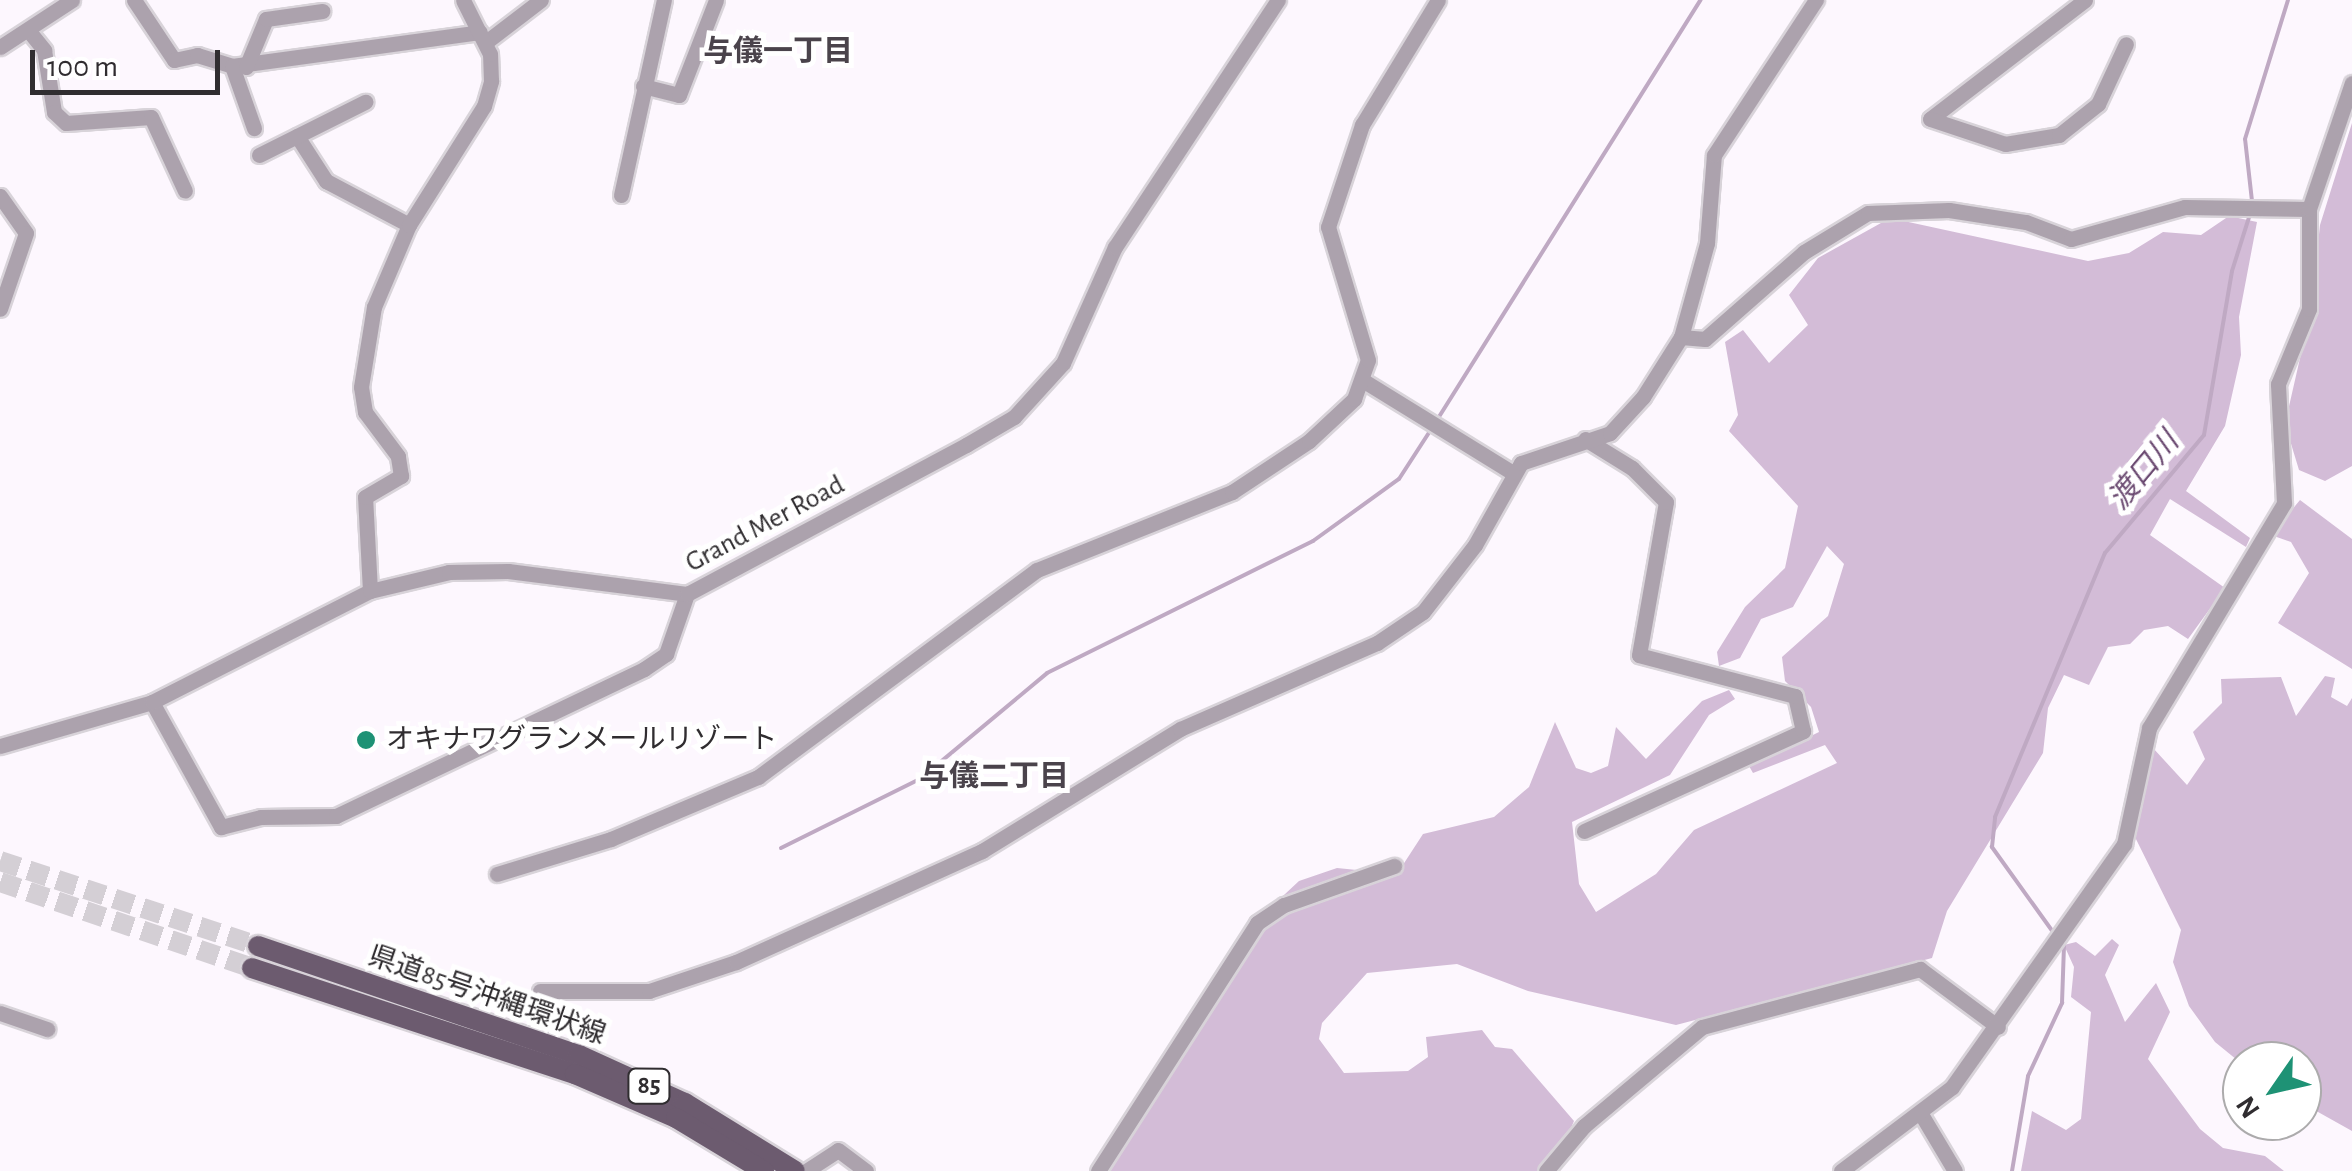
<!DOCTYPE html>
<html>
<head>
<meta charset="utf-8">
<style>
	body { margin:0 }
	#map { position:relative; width:2352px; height:1171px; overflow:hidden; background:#fdf7fe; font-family:"Alegreya Sans","Noto Sans JP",sans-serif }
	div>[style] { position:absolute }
	.forest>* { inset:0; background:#d3bcd7 }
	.stream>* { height:4px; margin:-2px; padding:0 2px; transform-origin:2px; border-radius:2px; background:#bfa9c3 }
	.major-tunnel>* { height:20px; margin-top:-10px; transform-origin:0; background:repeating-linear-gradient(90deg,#d4cfd5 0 20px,transparent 0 30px) }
	.roads { filter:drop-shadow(2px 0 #d8d3d9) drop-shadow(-2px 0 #d8d3d9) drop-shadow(0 2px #d8d3d9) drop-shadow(0 -2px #d8d3d9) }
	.minor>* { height:15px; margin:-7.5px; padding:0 7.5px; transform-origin:7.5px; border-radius:7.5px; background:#aca2ad }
	.major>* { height:20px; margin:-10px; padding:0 10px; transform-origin:10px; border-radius:10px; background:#6c5b6f }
	.dots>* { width:28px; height:28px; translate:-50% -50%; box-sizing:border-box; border:5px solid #fff; border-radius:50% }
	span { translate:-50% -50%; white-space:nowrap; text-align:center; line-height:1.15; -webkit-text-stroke:10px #fff; paint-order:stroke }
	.shield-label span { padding:2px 8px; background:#fff; border:2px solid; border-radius:8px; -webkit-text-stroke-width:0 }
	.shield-label { font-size:25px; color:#302d30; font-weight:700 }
	.street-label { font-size:28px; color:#302d30 }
	.poi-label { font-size:28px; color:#302d30 }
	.left { translate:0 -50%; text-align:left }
	.neighbourhood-label { font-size:30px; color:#4a434b; font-weight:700 }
	.water-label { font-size:30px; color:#6b4a71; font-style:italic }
	.north { position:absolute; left:2222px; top:1041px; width:100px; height:100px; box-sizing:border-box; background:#fff; border:2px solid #acabac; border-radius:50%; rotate:236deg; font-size:28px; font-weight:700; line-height:40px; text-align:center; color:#302d30 }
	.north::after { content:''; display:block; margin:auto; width:35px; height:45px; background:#1e9275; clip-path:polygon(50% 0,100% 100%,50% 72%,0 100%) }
	.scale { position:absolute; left:30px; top:50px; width:190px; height:45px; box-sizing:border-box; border:5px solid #302d30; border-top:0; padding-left:12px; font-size:30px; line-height:35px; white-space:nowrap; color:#302d30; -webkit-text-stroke:8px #fff; paint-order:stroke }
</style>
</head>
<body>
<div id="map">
	<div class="forest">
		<div style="clip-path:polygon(2352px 123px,2352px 466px,2325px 481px,2299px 470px,2285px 424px,2311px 310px,2320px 225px)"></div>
		<div style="clip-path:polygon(2229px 216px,2257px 222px,2239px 317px,2241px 355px,2225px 426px,2186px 491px,2250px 538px,2246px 547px,2170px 499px,2150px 535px,2225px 588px,2188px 639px,2168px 626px,2144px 630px,2130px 644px,2108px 647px,2089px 685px,2064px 675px,2048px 708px,2043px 753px,1947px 911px,1932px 958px,1676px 1025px,1528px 991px,1457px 964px,1367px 973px,1322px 1023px,1319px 1039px,1344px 1073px,1408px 1071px,1428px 1057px,1426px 1037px,1482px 1030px,1495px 1047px,1512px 1049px,1574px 1121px,1553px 1171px,1107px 1171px,1270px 908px,1299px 881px,1337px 868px,1397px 874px,1423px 834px,1494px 817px,1529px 787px,1555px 722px,1576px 768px,1591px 773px,1608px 766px,1616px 727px,1646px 759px,1702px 701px,1729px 690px,1735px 699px,1709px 715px,1670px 775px,1572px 822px,1579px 884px,1596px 912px,1656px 874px,1694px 830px,1837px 763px,1825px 745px,1753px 773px,1749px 766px,1819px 732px,1811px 707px,1785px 681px,1782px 657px,1828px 616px,1844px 564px,1827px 546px,1793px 607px,1761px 619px,1740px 658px,1719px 666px,1717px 652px,1745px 607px,1785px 568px,1798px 506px,1729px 431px,1738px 415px,1725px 342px,1743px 330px,1769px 363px,1808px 325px,1789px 295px,1818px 258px,1890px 218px,2088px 261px,2129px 253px,2163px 232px,2201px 235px)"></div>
		<div style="clip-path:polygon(2300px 500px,2352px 539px,2352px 669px,2278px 623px,2309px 573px,2291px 542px,2271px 535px)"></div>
		<div style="clip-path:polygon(2325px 676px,2335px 678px,2331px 697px,2347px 706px,2352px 698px,2352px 1131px,2302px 1103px,2302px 1061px,2242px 1064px,2215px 1042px,2189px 1006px,2173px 962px,2181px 930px,2132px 831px,2153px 748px,2187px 785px,2205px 759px,2193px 732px,2222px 703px,2221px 679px,2281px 677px,2296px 716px)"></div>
		<div style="clip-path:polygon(2112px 939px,2119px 945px,2105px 975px,2125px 1022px,2156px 983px,2170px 1012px,2148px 1059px,2200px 1129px,2223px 1148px,2265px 1156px,2284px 1171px,2021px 1171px,2032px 1111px,2066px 1130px,2081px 1119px,2091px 1012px,2071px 997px,2074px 967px,2064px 945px,2076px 942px,2095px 956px)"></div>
	</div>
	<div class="stream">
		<div style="left:2252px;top:201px;width:62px;rotate:-96.4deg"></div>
		<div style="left:2245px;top:139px;width:145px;rotate:-72.8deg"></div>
		<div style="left:1437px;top:420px;width:496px;rotate:-57.9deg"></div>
		<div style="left:781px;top:848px;width:155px;rotate:-26.4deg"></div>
		<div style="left:920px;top:779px;width:165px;rotate:-39.8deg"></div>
		<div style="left:1047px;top:673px;width:297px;rotate:-26.4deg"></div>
		<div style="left:1313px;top:541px;width:106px;rotate:-35.8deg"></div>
		<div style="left:1399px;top:479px;width:61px;rotate:-57.1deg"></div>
		<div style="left:2053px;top:932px;width:105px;rotate:-125.7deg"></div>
		<div style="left:1992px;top:847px;width:30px;rotate:-84deg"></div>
		<div style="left:1995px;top:817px;width:286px;rotate:-67.4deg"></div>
		<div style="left:2105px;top:553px;width:154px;rotate:-50deg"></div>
		<div style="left:2204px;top:435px;width:166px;rotate:-80.3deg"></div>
		<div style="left:2232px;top:271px;width:63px;rotate:-72.4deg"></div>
		<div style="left:2012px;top:1171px;width:96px;rotate:-80.4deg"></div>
		<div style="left:2028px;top:1076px;width:81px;rotate:-65deg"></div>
		<div style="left:2062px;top:1003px;width:57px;rotate:-88deg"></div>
	</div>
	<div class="major-tunnel">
		<div style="left:0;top:861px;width:272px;rotate:18.2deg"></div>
		<div style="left:0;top:882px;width:266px;rotate:18.8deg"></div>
	</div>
	<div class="roads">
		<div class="minor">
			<div style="left:134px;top:0;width:72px;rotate:56.3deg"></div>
			<div style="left:174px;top:60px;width:24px;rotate:-12deg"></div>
			<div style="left:197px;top:55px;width:37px;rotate:17deg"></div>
			<div style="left:232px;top:66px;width:250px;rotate:-7.8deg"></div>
			<div style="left:2085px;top:0;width:195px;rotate:142.5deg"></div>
			<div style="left:1930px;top:119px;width:79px;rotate:18.4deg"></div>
			<div style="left:2005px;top:144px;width:55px;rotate:-9.5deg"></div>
			<div style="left:2059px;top:135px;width:50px;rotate:-38.5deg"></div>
			<div style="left:2098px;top:104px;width:66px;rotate:-65deg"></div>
			<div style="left:28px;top:30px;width:26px;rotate:51deg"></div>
			<div style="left:44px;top:50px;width:63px;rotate:80.8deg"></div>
			<div style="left:54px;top:112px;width:16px;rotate:43deg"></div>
			<div style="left:66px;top:123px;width:85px;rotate:-4deg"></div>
			<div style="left:151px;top:117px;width:81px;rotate:65.3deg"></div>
			<div style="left:486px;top:42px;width:69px;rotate:-37.4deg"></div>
			<div style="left:0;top:47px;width:86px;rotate:-33.1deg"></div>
			<div style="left:232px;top:66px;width:66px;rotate:70.5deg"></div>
			<div style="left:246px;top:67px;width:52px;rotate:-67.4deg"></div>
			<div style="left:266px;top:19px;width:57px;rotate:-8.1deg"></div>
			<div style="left:643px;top:86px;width:37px;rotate:14deg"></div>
			<div style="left:679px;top:95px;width:102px;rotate:-68.7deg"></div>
			<div style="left:297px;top:136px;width:54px;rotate:57.2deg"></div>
			<div style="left:326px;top:181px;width:94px;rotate:27.9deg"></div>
			<div style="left:259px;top:155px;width:119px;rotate:-26.6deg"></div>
			<div style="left:621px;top:195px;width:200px;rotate:-77.6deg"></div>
			<div style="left:0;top:196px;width:45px;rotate:54.9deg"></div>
			<div style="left:26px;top:233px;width:80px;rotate:108.9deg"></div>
			<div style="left:1681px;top:337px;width:24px;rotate:5deg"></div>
			<div style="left:1705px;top:339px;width:132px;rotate:-41.3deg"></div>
			<div style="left:1804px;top:252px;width:75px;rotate:-31.4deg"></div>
			<div style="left:1868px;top:213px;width:81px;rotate:-2.1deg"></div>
			<div style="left:1949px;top:210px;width:78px;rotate:8.9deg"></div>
			<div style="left:2026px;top:222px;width:48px;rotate:20.7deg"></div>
			<div style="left:2071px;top:239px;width:118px;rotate:-15.7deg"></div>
			<div style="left:2185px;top:207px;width:124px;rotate:0.9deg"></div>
			<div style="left:1364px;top:381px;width:175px;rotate:31.7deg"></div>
			<div style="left:370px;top:591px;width:94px;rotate:-93deg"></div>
			<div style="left:365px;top:497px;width:42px;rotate:-30.3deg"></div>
			<div style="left:401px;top:476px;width:20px;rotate:-99deg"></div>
			<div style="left:398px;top:456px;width:55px;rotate:-126.9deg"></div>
			<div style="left:365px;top:412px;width:25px;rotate:-99deg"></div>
			<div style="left:361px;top:387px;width:81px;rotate:-80.8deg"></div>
			<div style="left:374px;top:307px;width:89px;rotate:-66.9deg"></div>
			<div style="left:409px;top:225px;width:141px;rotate:-57.8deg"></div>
			<div style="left:484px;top:106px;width:26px;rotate:-74deg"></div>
			<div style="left:491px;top:81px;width:27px;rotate:-92deg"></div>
			<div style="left:490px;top:54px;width:60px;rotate:-116.6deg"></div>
			<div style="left:152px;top:702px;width:143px;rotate:61.1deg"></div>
			<div style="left:221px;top:827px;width:41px;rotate:-14deg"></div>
			<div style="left:261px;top:817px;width:75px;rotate:-0.8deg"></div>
			<div style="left:336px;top:816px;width:341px;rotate:-25.5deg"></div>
			<div style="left:644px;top:669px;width:27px;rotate:-34deg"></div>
			<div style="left:666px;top:654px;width:64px;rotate:-70.7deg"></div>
			<div style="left:0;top:746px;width:158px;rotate:-16.1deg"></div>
			<div style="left:152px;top:702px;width:245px;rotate:-27deg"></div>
			<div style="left:370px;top:591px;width:81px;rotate:-13.5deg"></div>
			<div style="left:449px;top:572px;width:59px;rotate:-1deg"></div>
			<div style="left:508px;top:571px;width:180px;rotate:7.3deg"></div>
			<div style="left:687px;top:594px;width:316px;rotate:-28.1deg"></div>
			<div style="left:966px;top:445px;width:56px;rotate:-30.3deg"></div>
			<div style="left:1014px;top:417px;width:73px;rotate:-47.8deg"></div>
			<div style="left:1063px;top:363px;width:127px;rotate:-65.9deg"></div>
			<div style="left:1115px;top:247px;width:296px;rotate:-56.6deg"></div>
			<div style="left:1584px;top:831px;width:241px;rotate:-24.5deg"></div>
			<div style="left:1803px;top:731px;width:36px;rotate:-103deg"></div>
			<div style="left:1795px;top:696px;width:161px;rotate:-165.3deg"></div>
			<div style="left:1639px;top:655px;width:155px;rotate:-80deg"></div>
			<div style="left:1666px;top:502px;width:48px;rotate:-135deg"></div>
			<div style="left:1632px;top:468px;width:55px;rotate:-148.3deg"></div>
			<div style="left:497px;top:874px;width:119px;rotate:-17.1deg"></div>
			<div style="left:611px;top:839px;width:160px;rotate:-22.9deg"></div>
			<div style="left:758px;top:777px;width:347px;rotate:-36.6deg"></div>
			<div style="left:1037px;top:570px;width:210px;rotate:-21.8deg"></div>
			<div style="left:1232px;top:492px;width:92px;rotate:-33.5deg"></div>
			<div style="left:1309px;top:441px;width:62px;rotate:-43deg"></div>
			<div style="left:1354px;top:399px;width:41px;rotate:-70.3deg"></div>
			<div style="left:1368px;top:360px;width:139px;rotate:-106.7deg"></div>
			<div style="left:1328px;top:227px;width:108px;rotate:-71.6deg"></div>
			<div style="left:1362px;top:125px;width:146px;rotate:-58.7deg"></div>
			<div style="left:540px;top:991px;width:109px"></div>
			<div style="left:649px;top:991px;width:92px;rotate:-18.4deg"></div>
			<div style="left:736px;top:962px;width:270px;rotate:-24.3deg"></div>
			<div style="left:982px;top:851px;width:233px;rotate:-31.6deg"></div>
			<div style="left:1180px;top:729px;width:215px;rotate:-23.6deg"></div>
			<div style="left:1377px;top:643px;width:55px;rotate:-34deg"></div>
			<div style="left:1423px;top:612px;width:85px;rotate:-52.2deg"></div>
			<div style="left:1475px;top:545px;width:94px;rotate:-60.7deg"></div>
			<div style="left:1521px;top:463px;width:94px;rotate:-18.6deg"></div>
			<div style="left:1610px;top:433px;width:49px;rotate:-47.5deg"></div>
			<div style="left:1643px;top:397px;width:71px;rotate:-57.7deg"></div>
			<div style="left:1681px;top:337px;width:98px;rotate:-74.5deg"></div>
			<div style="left:1707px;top:243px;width:88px;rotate:-85.5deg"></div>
			<div style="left:1714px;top:155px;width:186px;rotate:-56.7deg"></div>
			<div style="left:0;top:1013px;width:50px;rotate:18.8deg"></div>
			<div style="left:1921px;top:1114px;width:66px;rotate:59.2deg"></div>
			<div style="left:806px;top:1171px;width:38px;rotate:-33deg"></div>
			<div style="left:838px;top:1150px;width:35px;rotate:37deg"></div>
			<div style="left:1098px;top:1171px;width:295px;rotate:-57.3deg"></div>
			<div style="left:1257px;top:923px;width:32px;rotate:-34deg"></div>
			<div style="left:1284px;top:905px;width:117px;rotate:-19.5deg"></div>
			<div style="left:1546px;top:1171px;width:59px;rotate:-49.8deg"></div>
			<div style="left:1584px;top:1126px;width:154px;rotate:-40deg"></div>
			<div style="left:1702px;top:1027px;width:226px;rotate:-14.9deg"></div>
			<div style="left:1920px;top:969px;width:97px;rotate:36.6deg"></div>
			<div style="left:1841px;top:1171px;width:139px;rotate:-37.1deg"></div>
			<div style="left:1952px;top:1087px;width:298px;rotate:-54.7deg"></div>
			<div style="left:2124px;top:844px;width:119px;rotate:-77.8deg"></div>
			<div style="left:2149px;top:728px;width:262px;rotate:-59deg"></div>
			<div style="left:2284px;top:503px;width:119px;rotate:-92.9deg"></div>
			<div style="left:2278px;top:384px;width:81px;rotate:-67.5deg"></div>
			<div style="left:2309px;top:309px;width:100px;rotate:-90deg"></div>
			<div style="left:2309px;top:209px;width:133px;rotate:-71.2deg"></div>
		</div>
		<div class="major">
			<div style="left:258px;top:946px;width:339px;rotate:18.8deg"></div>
			<div style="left:579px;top:1055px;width:116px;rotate:24.4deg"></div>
			<div style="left:685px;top:1103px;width:129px;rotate:31.7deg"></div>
			<div style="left:252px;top:968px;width:340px;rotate:18.2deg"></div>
			<div style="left:575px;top:1074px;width:110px;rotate:23.5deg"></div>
			<div style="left:676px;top:1118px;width:103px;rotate:31.1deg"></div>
		</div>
	</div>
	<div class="dots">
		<div style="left:366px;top:740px;background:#1e9275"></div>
	</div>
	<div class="shield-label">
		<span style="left:649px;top:1086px">85</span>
	</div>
	<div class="street-label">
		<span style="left:765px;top:524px;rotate:-28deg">Grand Mer Road</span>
		<span style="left:487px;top:996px;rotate:19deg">県道85号沖縄環状線</span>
	</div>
	<div class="poi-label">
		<span class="left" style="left:386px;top:740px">オキナワグランメールリゾート</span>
	</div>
	<div class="neighbourhood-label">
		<span style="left:778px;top:52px">与儀一丁目</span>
		<span style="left:994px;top:777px">与儀二丁目</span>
	</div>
	<div class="water-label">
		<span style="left:2144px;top:471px;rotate:-50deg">渡口川</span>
	</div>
	<div class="north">N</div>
	<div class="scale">100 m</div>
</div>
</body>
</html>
